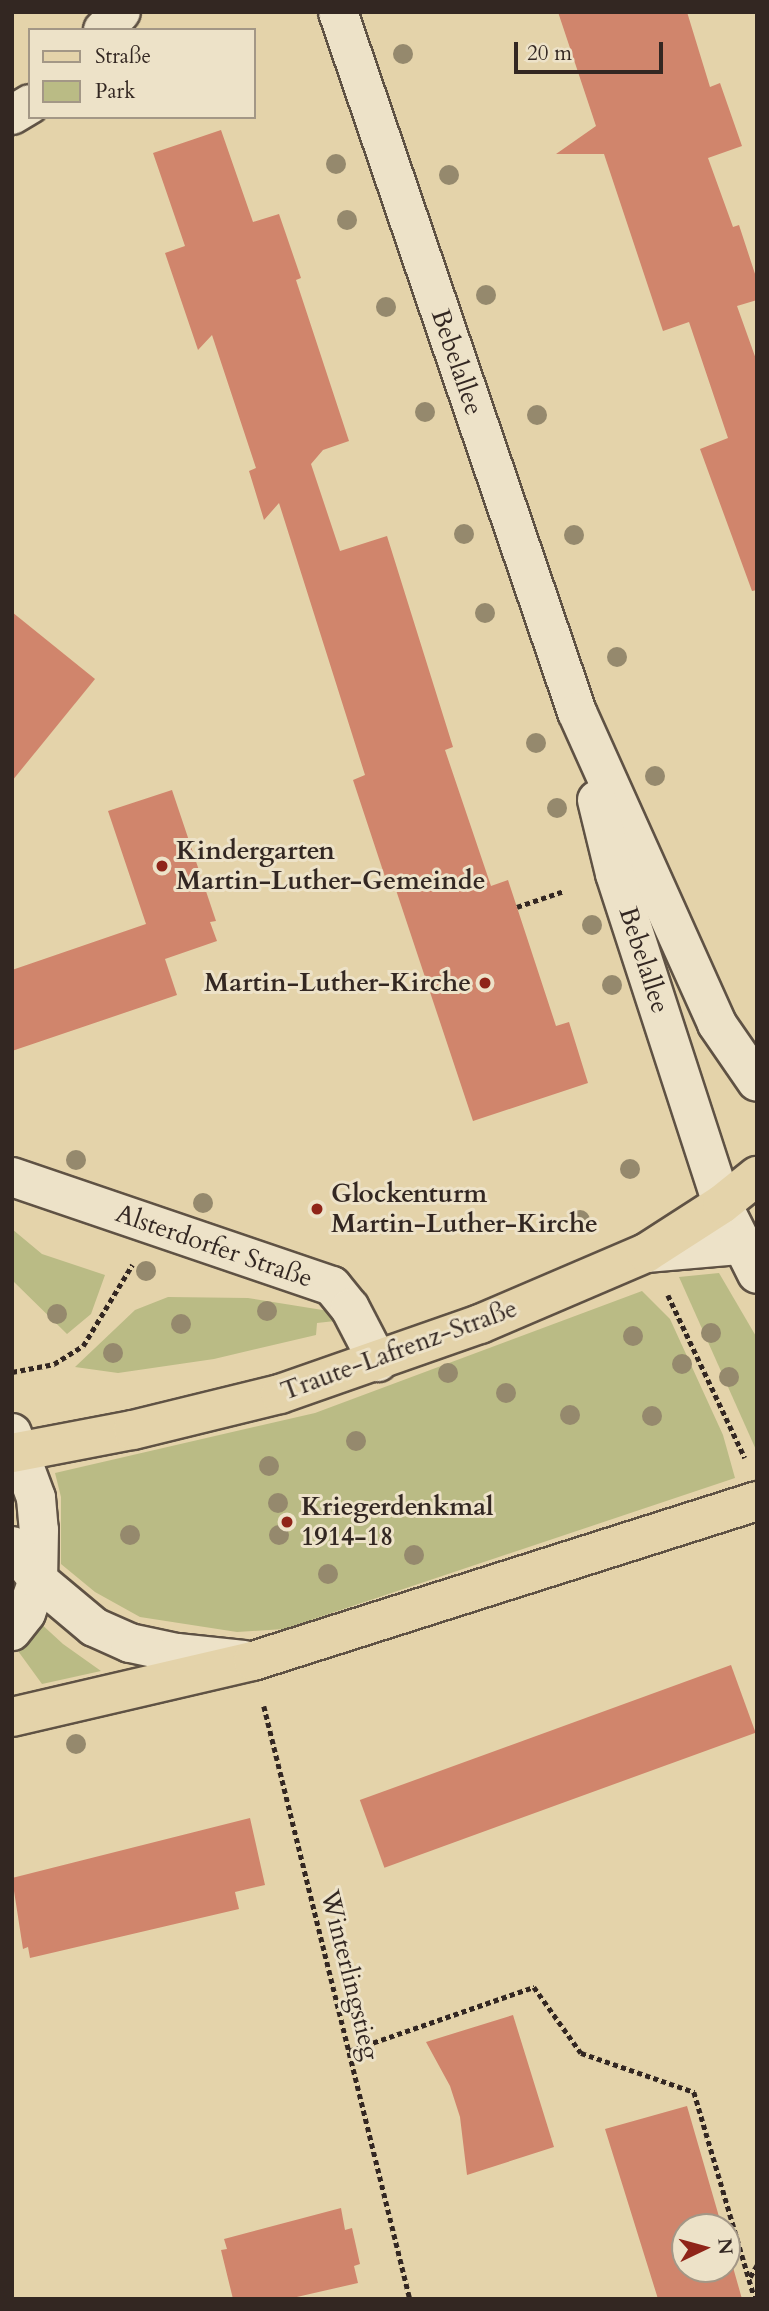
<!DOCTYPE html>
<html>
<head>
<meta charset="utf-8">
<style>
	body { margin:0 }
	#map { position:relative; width:769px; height:2311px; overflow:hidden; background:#e4d3aa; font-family:Cardo,serif }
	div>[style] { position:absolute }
	.green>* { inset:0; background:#babb85 }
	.building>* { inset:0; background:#d0856c; transform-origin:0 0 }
	.path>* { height:4.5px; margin-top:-2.25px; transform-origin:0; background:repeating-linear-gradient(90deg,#332722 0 5px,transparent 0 8.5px) }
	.roads { filter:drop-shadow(2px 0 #5f5244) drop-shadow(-2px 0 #5f5244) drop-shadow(0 2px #5f5244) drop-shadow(0 -2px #5f5244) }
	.minor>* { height:38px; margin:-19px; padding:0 19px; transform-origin:19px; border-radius:19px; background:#ede2c8 }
	.major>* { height:38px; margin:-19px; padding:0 19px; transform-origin:19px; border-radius:19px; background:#e4d3aa }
	.trees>* { width:20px; height:20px; margin:-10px; border-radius:50%; background:#95896d }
	.dots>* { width:19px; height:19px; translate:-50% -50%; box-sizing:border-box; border:4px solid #ede2c8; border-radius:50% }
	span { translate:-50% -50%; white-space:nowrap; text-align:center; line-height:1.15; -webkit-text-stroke:6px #ede2c8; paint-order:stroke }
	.street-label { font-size:26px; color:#332722 }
	.poi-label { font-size:26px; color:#332722; font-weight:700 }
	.left { translate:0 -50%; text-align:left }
	.right { translate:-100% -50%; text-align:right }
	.frame { position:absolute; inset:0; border:14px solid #332722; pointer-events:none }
	.legend { position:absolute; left:28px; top:28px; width:228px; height:91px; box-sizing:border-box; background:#ede2c8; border:2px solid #a39786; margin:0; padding:9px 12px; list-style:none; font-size:21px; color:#332722 }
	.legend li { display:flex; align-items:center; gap:14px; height:35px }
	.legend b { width:35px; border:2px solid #a39786 }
	.north { position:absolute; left:671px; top:2213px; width:70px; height:70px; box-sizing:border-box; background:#ede2c8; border:2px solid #a39786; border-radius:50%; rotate:85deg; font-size:19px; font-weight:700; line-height:28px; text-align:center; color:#332722 }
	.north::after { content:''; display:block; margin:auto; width:24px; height:32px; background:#8f2418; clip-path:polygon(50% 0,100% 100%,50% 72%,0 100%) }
	.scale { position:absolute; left:514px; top:42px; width:149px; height:32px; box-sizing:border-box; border:4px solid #332722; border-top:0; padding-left:9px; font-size:21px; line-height:24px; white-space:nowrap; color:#332722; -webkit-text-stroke:5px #ede2c8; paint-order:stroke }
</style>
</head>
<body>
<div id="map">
	<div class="green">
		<div style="clip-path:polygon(12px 1229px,42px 1254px,105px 1275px,91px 1314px,67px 1334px,12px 1280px)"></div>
		<div style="clip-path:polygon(719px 1273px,757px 1338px,757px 1452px,679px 1277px)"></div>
		<div style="clip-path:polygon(642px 1291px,670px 1319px,723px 1435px,735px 1478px,284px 1629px,237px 1632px,140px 1617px,95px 1592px,61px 1564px,61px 1497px,55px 1473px,315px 1413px)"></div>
		<div style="clip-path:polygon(168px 1297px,248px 1298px,335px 1312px,335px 1321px,317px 1323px,316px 1335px,214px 1359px,118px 1373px,75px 1367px,135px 1310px)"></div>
		<div style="clip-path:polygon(38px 1621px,63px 1644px,101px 1671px,42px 1684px,18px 1651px)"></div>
	</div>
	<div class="building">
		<div style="clip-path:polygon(558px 12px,687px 12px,710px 87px,720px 83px,742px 146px,708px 158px,733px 227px,739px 225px,757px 280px,757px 300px,737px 306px,757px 362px,757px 590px,752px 591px,700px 449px,728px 438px,689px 322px,663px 331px,604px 154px,556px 154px,596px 126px)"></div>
		<div style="clip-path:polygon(221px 130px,253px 222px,279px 214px,301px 278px,296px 280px,349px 441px,323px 450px,311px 464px,340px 551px,387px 536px,453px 747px,445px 750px,491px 886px,508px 880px,556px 1026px,569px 1022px,588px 1083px,473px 1121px,395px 887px,389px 889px,353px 780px,365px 775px,279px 503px,264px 520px,249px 471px,256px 468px,212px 335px,198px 350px,165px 253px,185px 246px,153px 153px)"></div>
		<div style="clip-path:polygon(12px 612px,95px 679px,12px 781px)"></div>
		<div style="clip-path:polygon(172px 790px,216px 921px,210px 922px,217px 941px,165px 959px,177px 995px,12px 1051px,12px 970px,146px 924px,108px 811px)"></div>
		<div style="left:731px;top:1665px;width:72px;height:395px;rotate:70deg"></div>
		<div style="clip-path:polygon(250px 1818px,265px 1885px,235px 1892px,239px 1909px,30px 1958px,28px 1947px,23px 1949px,12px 1878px)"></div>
		<div style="clip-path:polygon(513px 2015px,554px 2147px,467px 2175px,460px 2117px,450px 2086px,426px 2042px)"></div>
		<div style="clip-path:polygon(687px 2106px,722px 2227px,685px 2227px,685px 2269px,727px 2269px,727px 2246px,742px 2299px,658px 2299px,605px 2129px)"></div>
		<div style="clip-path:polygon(341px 2208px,345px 2230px,352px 2228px,360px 2264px,354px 2266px,358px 2283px,288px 2299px,233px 2299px,221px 2250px,227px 2249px,224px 2239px)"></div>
	</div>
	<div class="path">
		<div style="left:517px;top:907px;width:50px;rotate:-18.8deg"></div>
		<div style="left:668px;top:1295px;width:180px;rotate:64.7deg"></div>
		<div style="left:12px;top:1372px;width:43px;rotate:-10.8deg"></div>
		<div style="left:54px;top:1364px;width:34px;rotate:-32deg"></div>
		<div style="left:83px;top:1346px;width:95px;rotate:-58.8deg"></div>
		<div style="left:264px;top:1706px;width:611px;rotate:76.17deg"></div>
		<div style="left:349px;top:2051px;width:196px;rotate:-19.1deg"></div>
		<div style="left:534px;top:1987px;width:81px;rotate:54.5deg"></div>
		<div style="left:581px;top:2053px;width:120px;rotate:19deg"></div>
		<div style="left:694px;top:2092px;width:216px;rotate:73.6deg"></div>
		<div style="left:750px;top:2277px;width:14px;rotate:-60deg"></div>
	</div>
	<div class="roads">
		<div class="minor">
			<div style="left:338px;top:12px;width:740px;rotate:71.15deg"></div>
			<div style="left:577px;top:712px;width:342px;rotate:65.8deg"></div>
			<div style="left:717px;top:1024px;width:70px;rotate:55.4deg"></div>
			<div style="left:103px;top:30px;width:25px;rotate:-45deg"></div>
			<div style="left:12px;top:115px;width:21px;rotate:-31deg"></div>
			<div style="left:597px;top:800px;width:76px;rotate:76.3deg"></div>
			<div style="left:615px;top:874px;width:347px;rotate:72deg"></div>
			<div style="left:722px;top:1204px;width:78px;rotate:63.4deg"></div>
			<div style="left:12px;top:1177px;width:338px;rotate:18.8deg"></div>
			<div style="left:332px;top:1286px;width:28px;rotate:51deg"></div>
			<div style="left:350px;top:1308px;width:61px;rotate:62.6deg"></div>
			<div style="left:646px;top:1253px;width:93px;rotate:-4.9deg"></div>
			<div style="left:739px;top:1245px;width:18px;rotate:9deg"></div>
			<div style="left:12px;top:1433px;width:69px;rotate:69.7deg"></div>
			<div style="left:36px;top:1498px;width:32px;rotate:85deg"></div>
			<div style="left:39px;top:1530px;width:50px;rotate:91.1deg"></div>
			<div style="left:38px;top:1580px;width:35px;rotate:110deg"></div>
			<div style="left:26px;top:1613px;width:23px;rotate:128deg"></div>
			<div style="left:12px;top:1546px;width:43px;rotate:52.6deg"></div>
			<div style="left:38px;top:1580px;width:73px;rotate:40deg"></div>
			<div style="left:94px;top:1627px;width:39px;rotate:24deg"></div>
			<div style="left:130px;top:1643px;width:48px;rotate:12deg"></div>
			<div style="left:177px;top:1653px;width:67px;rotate:6deg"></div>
		</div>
		<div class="major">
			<div style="left:12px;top:1453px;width:123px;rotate:-10.8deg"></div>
			<div style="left:133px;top:1430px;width:151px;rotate:-13.8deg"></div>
			<div style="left:280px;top:1394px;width:212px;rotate:-19.3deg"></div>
			<div style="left:480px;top:1324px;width:181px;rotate:-23.2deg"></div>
			<div style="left:646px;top:1253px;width:90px;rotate:-32.8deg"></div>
			<div style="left:722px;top:1204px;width:45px;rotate:-38.7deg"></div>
			<div style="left:12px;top:1717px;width:247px;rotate:-13.1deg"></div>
			<div style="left:253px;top:1661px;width:529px;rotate:-17.61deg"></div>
		</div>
	</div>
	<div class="trees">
		<div style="left:403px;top:54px"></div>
		<div style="left:336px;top:164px"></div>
		<div style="left:449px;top:175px"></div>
		<div style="left:347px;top:220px"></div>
		<div style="left:486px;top:295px"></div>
		<div style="left:386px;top:307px"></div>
		<div style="left:425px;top:412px"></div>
		<div style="left:537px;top:415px"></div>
		<div style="left:464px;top:534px"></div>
		<div style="left:574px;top:535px"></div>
		<div style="left:485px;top:613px"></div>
		<div style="left:617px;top:657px"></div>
		<div style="left:536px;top:743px"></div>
		<div style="left:655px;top:776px"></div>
		<div style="left:557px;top:808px"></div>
		<div style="left:592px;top:925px"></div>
		<div style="left:612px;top:985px"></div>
		<div style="left:76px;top:1160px"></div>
		<div style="left:630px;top:1169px"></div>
		<div style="left:203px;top:1203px"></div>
		<div style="left:580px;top:1220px"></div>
		<div style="left:146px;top:1271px"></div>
		<div style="left:267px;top:1311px"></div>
		<div style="left:57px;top:1314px"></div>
		<div style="left:181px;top:1324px"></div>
		<div style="left:711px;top:1333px"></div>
		<div style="left:633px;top:1336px"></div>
		<div style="left:113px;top:1353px"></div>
		<div style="left:682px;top:1364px"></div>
		<div style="left:448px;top:1373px"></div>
		<div style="left:729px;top:1377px"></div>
		<div style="left:506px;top:1393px"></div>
		<div style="left:570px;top:1415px"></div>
		<div style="left:652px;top:1416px"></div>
		<div style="left:356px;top:1441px"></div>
		<div style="left:269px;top:1466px"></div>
		<div style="left:278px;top:1503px"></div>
		<div style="left:130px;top:1535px"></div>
		<div style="left:279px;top:1535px"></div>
		<div style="left:414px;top:1555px"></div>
		<div style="left:328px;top:1574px"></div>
		<div style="left:76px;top:1744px"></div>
	</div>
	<div class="dots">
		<div style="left:162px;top:866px;background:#8f2418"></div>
		<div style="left:485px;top:983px;background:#8f2418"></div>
		<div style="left:317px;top:1209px;background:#8f2418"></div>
		<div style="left:287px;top:1522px;background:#8f2418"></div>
	</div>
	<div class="street-label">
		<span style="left:457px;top:362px;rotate:71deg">Bebelallee</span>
		<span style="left:644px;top:960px;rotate:72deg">Bebelallee</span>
		<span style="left:214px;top:1246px;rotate:19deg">Alsterdorfer Straße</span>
		<span style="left:399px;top:1350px;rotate:-20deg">Traute-Lafrenz-Straße</span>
		<span style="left:350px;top:1975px;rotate:76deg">Winterlingstieg</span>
	</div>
	<div class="poi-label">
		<span class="left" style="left:176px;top:866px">Kindergarten<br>Martin-Luther-Gemeinde</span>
		<span class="right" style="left:471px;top:983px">Martin-Luther-Kirche</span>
		<span class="left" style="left:331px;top:1209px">Glockenturm<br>Martin-Luther-Kirche</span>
		<span class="left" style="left:301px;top:1522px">Kriegerdenkmal<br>1914-18</span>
	</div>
	<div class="frame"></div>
	<ul class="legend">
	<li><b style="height:9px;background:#e4d3aa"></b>Straße</li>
	<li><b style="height:19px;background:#babb85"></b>Park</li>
	</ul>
	<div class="north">N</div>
	<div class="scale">20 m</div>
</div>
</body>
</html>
